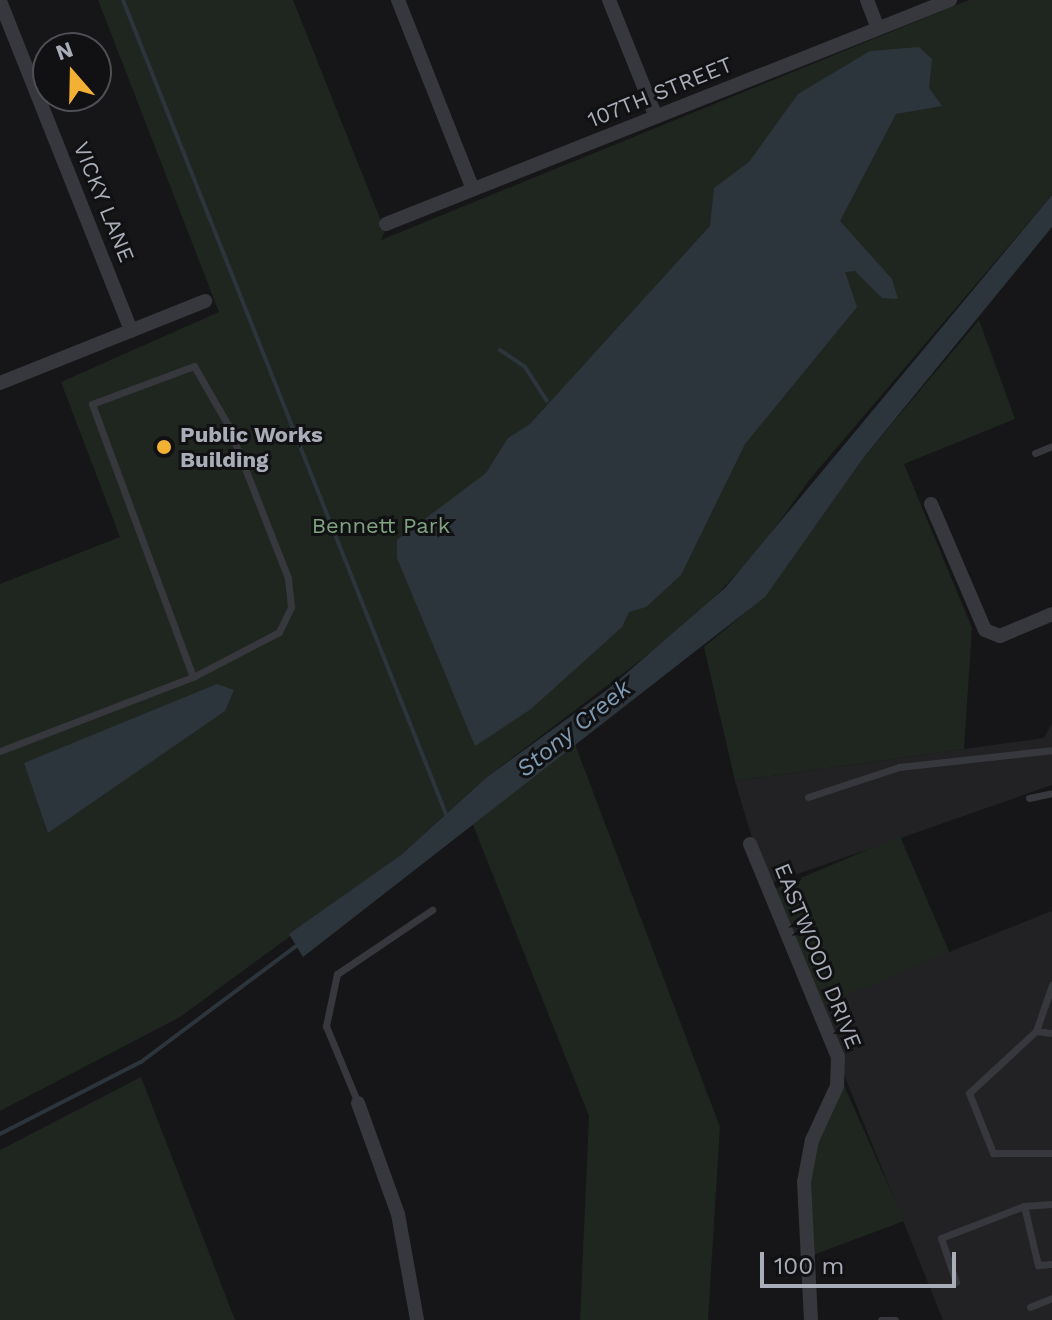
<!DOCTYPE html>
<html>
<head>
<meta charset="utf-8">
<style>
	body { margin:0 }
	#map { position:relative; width:1052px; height:1320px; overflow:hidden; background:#161618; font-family:"Work Sans",sans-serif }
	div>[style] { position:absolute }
	.built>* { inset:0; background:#222225 }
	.green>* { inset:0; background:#1e261f; transform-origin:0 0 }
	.water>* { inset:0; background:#2c353c }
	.stream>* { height:4px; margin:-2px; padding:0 2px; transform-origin:2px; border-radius:2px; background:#2c353c }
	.service>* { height:7px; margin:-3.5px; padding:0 3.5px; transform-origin:3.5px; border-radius:3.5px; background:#37383d }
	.minor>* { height:14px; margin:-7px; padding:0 7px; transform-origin:7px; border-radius:7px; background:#37383d }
	.dots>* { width:22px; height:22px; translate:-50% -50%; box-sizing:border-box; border:4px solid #111113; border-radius:50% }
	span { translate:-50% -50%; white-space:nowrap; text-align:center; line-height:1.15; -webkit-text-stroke:6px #111113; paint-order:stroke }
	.street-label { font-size:22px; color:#a8adb8 }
	.poi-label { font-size:22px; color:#a8adb8; font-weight:700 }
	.left { translate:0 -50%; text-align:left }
	.park-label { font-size:22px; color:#7fa381 }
	.water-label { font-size:24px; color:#7f9bb3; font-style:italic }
	.north { position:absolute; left:32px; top:32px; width:80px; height:80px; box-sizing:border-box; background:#111113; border:2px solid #4d4f55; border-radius:50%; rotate:340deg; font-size:22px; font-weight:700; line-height:32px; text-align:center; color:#a8adb8 }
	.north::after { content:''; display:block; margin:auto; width:28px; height:36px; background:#f2b134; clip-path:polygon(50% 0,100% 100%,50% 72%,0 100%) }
	.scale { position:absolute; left:760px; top:1252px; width:196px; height:36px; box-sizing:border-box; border:4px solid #a8adb8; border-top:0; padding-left:10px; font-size:24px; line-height:28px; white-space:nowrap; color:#a8adb8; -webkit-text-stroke:6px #111113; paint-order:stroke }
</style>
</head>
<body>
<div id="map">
	<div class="built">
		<div style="clip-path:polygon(1052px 723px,1052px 785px,766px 885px,735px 781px,1044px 738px)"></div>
		<div style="clip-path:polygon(1052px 911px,1052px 1320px,943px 1320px,816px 1005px)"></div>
	</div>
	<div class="green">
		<div style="clip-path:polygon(98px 0,293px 0,385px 231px,381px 240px,969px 0,1052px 0,1052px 195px,810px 479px,759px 550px,692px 621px,487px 777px,401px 855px,180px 1017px,0 1111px,0 584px,120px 537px,61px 382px,219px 312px)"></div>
		<div style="clip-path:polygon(979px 320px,1015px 419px,904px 464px,972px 628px,964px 749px,735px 781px,704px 647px,765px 596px,864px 457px)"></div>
		<div style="clip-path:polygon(573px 739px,720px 1127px,708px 1320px,580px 1320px,589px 1116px,471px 820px)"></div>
		<div style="left:900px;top:836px;width:126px;height:143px;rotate:67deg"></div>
		<div style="clip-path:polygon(839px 1074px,904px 1221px,805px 1258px,804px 1182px)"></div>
		<div style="clip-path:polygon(141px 1077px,235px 1320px,0 1320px,0 1150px)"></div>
	</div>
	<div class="water">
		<div style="clip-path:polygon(919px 47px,932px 59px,929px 88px,942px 106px,896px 114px,840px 221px,892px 279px,898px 299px,882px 298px,855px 271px,845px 272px,857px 307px,745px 444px,681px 575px,646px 607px,629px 612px,622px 627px,531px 709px,475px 746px,397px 558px,397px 540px,486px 473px,508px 438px,530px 424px,710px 226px,714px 188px,749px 162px,798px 94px,870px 51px)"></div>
		<div style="clip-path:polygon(1052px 195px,1052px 227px,864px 457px,765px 597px,303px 957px,289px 934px,401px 855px,487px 777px,607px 690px,725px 588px)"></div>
		<div style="clip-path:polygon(217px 684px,234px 690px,225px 711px,48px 833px,24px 763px)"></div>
	</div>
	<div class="stream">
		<div style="left:123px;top:0;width:876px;rotate:68.36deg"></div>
		<div style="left:500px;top:350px;width:30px;rotate:34deg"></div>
		<div style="left:525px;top:367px;width:40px;rotate:57.1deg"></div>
		<div style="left:0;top:1134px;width:158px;rotate:-27.1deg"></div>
		<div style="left:141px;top:1062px;width:199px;rotate:-36.8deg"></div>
	</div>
	<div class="service">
		<div style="left:1035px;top:453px;width:18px;rotate:-22deg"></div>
		<div style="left:0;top:751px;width:207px;rotate:-21deg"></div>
		<div style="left:193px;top:677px;width:97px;rotate:-27.6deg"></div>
		<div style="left:279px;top:632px;width:28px;rotate:-64deg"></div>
		<div style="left:291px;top:607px;width:29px;rotate:-96deg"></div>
		<div style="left:288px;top:578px;width:164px;rotate:-111.4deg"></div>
		<div style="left:228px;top:425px;width:68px;rotate:-120deg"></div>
		<div style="left:194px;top:366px;width:109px;rotate:159.6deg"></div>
		<div style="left:92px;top:404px;width:291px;rotate:69.7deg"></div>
		<div style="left:808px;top:797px;width:96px;rotate:-18.2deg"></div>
		<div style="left:899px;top:767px;width:154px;rotate:-6.3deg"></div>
		<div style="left:1029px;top:798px;width:24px;rotate:-12deg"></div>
		<div style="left:1036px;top:1031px;width:49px;rotate:-70.8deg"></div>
		<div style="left:1052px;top:1033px;width:16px;rotate:-173deg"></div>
		<div style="left:1036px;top:1031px;width:91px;rotate:137.2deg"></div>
		<div style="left:969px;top:1093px;width:65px;rotate:68.2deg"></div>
		<div style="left:993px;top:1153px;width:59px"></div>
		<div style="left:358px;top:1103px;width:83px;rotate:-112.6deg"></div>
		<div style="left:326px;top:1026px;width:53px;rotate:-78.1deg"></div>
		<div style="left:337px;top:974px;width:115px;rotate:-34deg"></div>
		<div style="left:1024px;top:1206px;width:61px;rotate:76.7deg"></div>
		<div style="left:1038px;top:1265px;width:14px;rotate:-4deg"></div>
		<div style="left:956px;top:1282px;width:46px;rotate:-108.8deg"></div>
		<div style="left:941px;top:1238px;width:89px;rotate:-21.1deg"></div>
		<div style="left:1024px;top:1206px;width:28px;rotate:-4deg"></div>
		<div style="left:1030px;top:1307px;width:24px;rotate:-22deg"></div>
		<div style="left:881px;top:1320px;width:14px"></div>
	</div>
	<div class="minor">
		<div style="left:398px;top:0;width:203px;rotate:68.4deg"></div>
		<div style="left:609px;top:0;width:126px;rotate:68.1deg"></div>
		<div style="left:867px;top:0;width:30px;rotate:69deg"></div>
		<div style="left:0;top:1px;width:355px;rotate:68.3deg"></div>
		<div style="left:386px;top:224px;width:607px;rotate:-21.66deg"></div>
		<div style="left:0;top:383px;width:221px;rotate:-21.8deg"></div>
		<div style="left:931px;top:504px;width:137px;rotate:66.8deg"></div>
		<div style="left:985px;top:630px;width:16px;rotate:22deg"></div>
		<div style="left:1000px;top:636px;width:56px;rotate:-22.9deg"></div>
		<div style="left:750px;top:844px;width:230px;rotate:67.6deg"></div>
		<div style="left:838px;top:1057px;width:29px;rotate:92deg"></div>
		<div style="left:837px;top:1086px;width:60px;rotate:114.8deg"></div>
		<div style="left:812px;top:1140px;width:43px;rotate:100.8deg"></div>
		<div style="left:804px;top:1182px;width:138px;rotate:87.1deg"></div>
		<div style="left:358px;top:1103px;width:118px;rotate:70.2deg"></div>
		<div style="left:398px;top:1214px;width:108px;rotate:79.8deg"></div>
	</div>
	<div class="dots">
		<div style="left:164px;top:447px;background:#f2b134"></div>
	</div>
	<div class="street-label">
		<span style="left:660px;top:92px;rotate:-22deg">107TH STREET</span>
		<span style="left:104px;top:202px;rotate:68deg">VICKY LANE</span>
		<span style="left:818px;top:956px;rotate:68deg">EASTWOOD DRIVE</span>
	</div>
	<div class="poi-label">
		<span class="left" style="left:180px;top:447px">Public Works<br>Building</span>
	</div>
	<div class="park-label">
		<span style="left:381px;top:526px">Bennett Park</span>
	</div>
	<div class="water-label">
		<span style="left:574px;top:729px;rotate:-39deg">Stony Creek</span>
	</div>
	<div class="north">N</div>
	<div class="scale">100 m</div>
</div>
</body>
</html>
